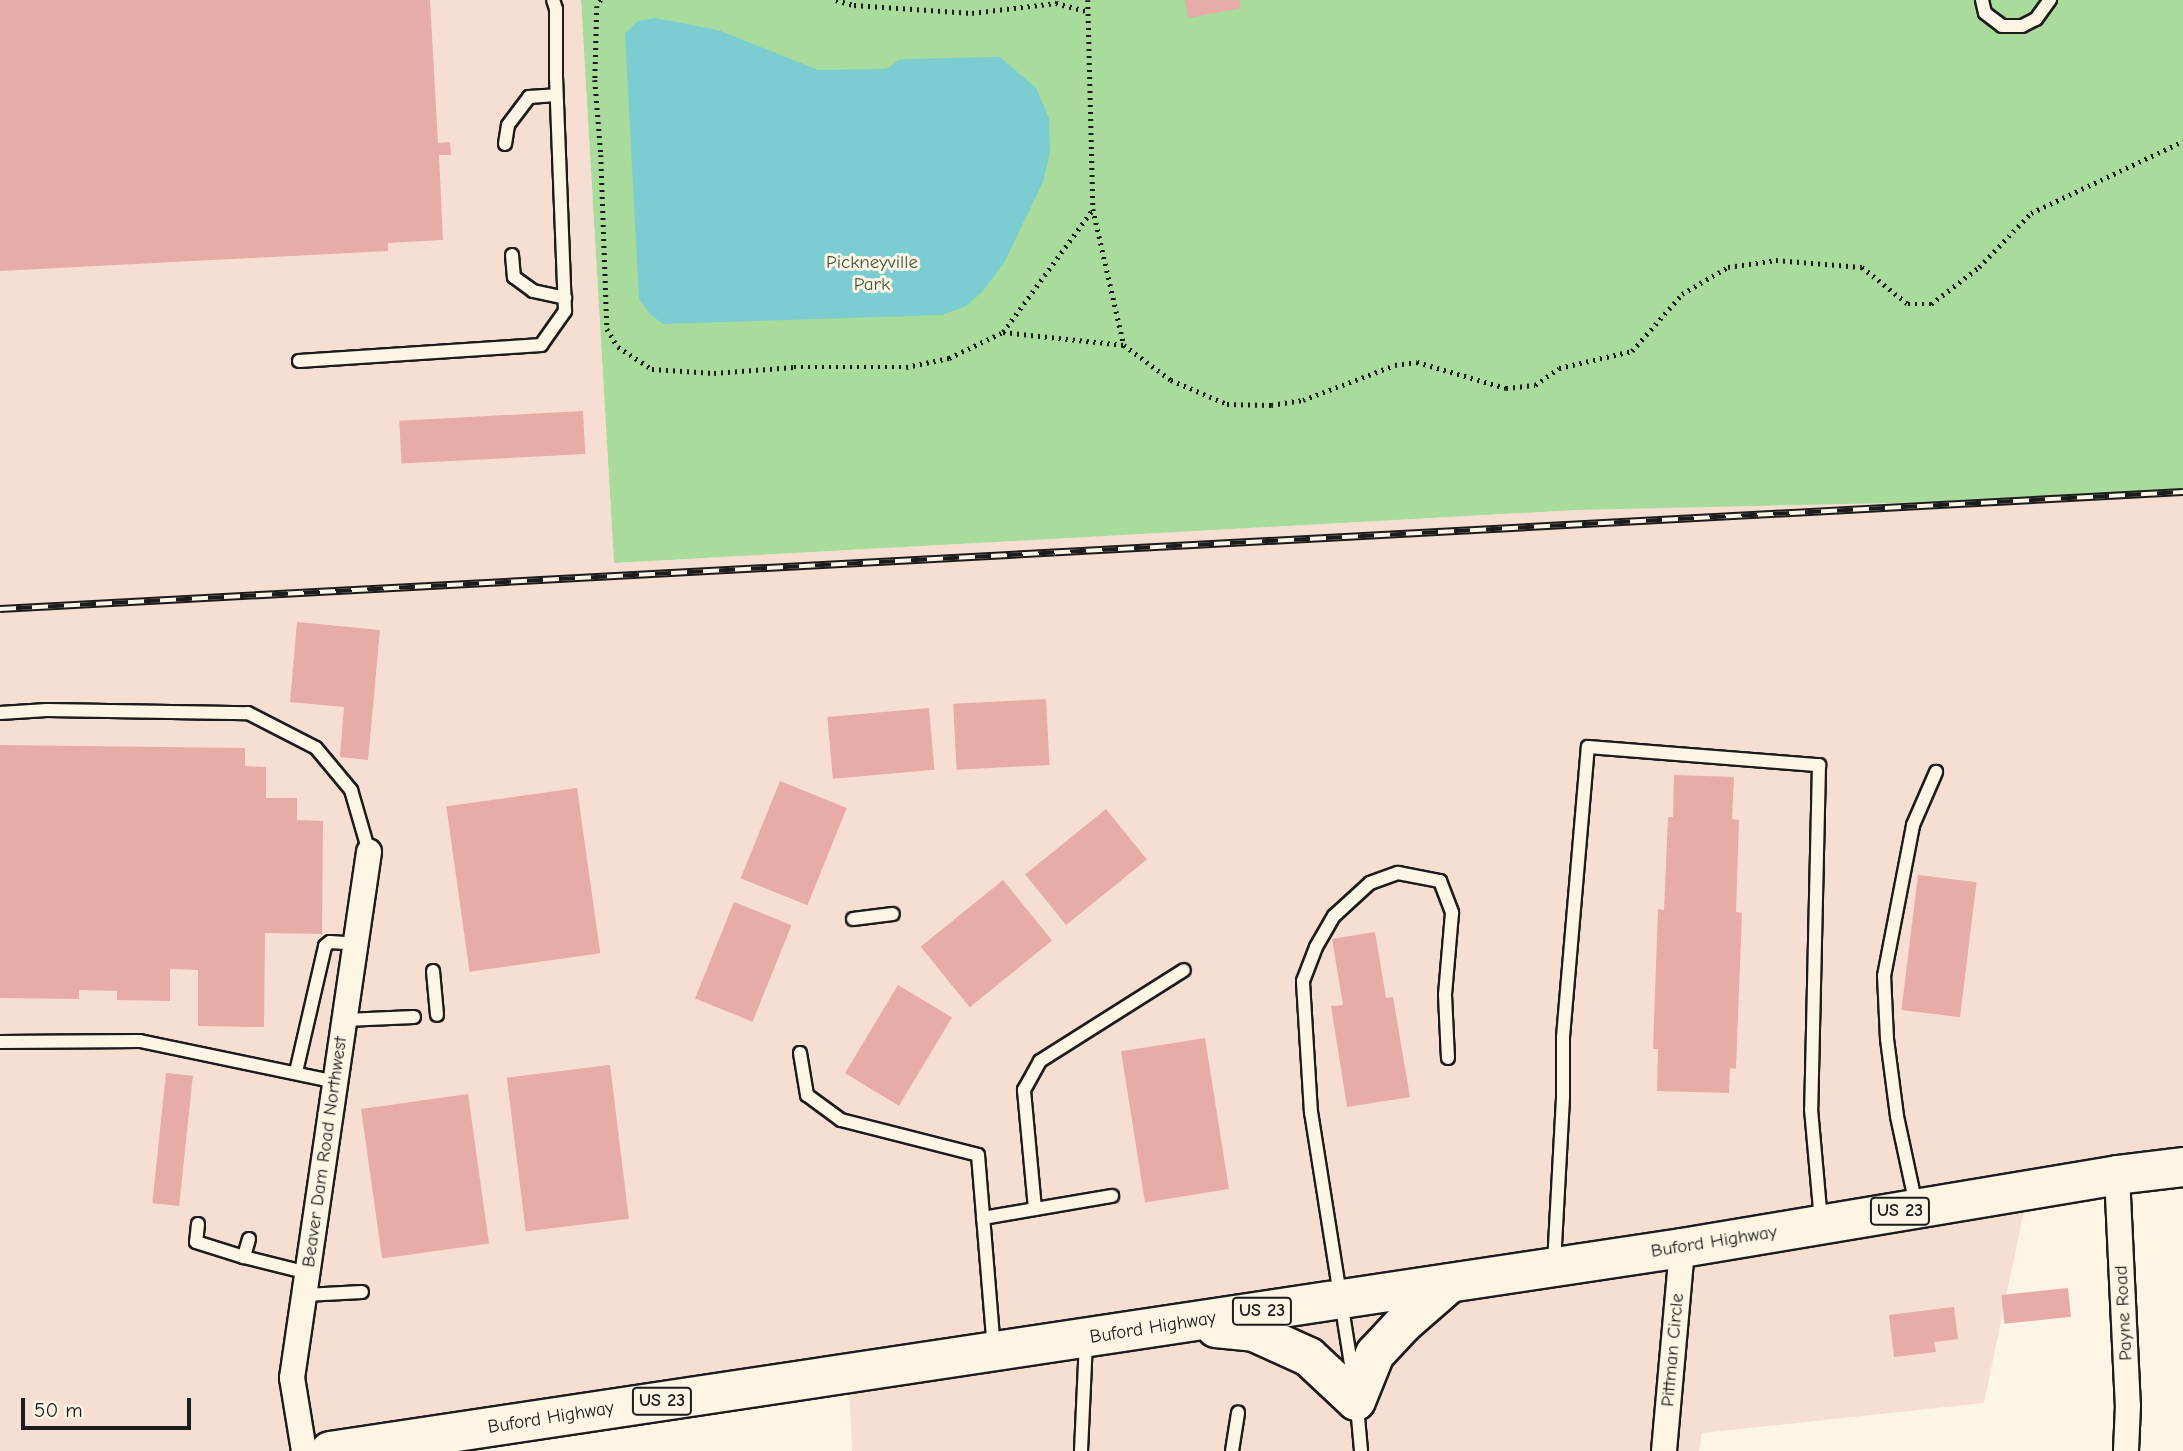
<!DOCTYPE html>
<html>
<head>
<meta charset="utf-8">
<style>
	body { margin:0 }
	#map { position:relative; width:2183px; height:1451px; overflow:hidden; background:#fcf5e5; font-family:"Comic Neue",sans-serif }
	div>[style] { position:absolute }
	.built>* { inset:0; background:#f6dfd2 }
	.green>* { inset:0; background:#a8db9c }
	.water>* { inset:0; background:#7bcdd1 }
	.building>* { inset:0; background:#e7aca7; transform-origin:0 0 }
	.path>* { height:4.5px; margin-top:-2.25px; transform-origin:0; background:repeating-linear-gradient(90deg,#1c1c1c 0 2px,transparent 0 7px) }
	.roads { filter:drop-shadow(2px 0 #1c1c1c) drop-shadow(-2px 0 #1c1c1c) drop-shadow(0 2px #1c1c1c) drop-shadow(0 -2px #1c1c1c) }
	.service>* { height:12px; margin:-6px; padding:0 6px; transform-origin:6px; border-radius:6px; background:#fcf5e5 }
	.minor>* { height:24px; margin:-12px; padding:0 12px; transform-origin:12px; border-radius:12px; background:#fcf5e5 }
	.primary>* { height:38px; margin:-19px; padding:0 19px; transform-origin:19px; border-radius:19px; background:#fcf5e5 }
	.rail>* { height:8px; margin-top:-4px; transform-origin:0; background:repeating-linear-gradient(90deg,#fcf5e5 0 16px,#1c1c1c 0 32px); box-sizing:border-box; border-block:2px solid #1c1c1c }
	span { translate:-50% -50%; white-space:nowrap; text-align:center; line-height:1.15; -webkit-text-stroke:6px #fcf5e5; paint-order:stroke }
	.shield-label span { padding:2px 5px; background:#fcf5e5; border:2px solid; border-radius:5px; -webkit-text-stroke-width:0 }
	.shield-label { font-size:18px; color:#1c1c1c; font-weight:700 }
	.park-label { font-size:19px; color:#465542 }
	.street-label { font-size:19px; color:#1c1c1c }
	.scale { position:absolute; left:21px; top:1398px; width:170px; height:32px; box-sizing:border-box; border:4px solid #1c1c1c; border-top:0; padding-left:9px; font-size:21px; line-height:24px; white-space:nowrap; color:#1c1c1c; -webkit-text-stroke:5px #fcf5e5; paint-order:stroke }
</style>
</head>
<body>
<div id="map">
	<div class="built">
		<div style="clip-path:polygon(0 0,581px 0,614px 563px,1577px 510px,2128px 498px,2183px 492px,2183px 1174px,2027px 1196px,1984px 1403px,1702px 1433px,1699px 1451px,852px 1451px,849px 1385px,416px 1451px,0 1451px)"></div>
	</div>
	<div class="green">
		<div style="clip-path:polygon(581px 0,2183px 0,2183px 492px,2128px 498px,1577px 510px,614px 563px)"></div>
	</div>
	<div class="water">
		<div style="clip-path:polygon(655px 18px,718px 30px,818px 70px,886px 69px,901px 59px,1000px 57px,1036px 88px,1049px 118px,1050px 152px,1043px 182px,1004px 263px,982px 292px,966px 306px,942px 315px,663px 324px,650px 314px,639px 299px,625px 33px,638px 21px)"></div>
	</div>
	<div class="building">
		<div style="clip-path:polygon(0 0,430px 0,438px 143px,450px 142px,451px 155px,439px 155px,443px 240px,388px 243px,388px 251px,0 271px)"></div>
		<div style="clip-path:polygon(1185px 0,1239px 0,1241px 8px,1188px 18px)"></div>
		<div style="left:583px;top:411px;width:43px;height:184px;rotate:87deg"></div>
		<div style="clip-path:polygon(297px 622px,380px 630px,368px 760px,340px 757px,344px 707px,290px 702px)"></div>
		<div style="left:1046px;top:699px;width:66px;height:93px;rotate:87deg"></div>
		<div style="left:929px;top:708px;width:62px;height:102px;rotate:85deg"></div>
		<div style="clip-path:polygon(0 745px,245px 748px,245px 766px,266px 767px,266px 798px,297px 798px,297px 820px,323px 821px,322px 934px,265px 933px,264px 1027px,198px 1026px,198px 970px,170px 969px,170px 1001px,117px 1000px,117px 991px,79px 990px,79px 999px,0 998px)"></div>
		<div style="clip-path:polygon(1674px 775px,1734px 777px,1732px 819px,1739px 820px,1736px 912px,1742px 913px,1736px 1069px,1730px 1068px,1729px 1093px,1657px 1091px,1658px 1049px,1653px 1049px,1658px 909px,1664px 910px,1668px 817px,1673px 817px)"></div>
		<div style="left:780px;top:781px;width:72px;height:105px;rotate:22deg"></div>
		<div style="left:577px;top:788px;width:167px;height:132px;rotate:82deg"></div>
		<div style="left:1106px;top:809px;width:65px;height:104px;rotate:51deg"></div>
		<div style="left:1918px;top:875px;width:59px;height:136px;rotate:7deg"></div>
		<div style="left:1003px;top:880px;width:78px;height:106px;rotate:51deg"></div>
		<div style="left:734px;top:902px;width:62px;height:104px;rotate:22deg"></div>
		<div style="clip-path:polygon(1375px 932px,1386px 998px,1393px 997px,1410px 1097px,1347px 1107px,1331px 1006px,1343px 1005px,1332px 939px)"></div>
		<div style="left:898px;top:985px;width:63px;height:103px;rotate:31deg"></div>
		<div style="left:1205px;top:1038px;width:153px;height:85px;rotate:81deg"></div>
		<div style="left:610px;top:1065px;width:155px;height:104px;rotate:83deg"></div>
		<div style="left:166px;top:1073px;width:27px;height:131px;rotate:6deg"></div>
		<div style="left:468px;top:1094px;width:151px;height:108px;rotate:82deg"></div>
		<div style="left:2068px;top:1288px;width:29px;height:67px;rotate:84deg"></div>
		<div style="clip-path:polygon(1954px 1307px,1958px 1339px,1934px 1342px,1936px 1352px,1894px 1357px,1889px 1315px)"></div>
	</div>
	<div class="path">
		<div style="left:601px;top:0;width:7px;rotate:124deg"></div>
		<div style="left:597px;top:6px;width:74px;rotate:91.5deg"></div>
		<div style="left:595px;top:80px;width:75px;rotate:85.4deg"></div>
		<div style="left:601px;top:155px;width:174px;rotate:88deg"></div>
		<div style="left:607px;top:329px;width:21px;rotate:59deg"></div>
		<div style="left:618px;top:347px;width:40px;rotate:32.9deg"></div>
		<div style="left:652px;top:369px;width:62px;rotate:3.7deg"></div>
		<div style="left:714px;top:373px;width:80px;rotate:-4.3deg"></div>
		<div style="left:794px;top:367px;width:112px"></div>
		<div style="left:906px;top:367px;width:44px;rotate:-11.8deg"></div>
		<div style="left:949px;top:358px;width:60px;rotate:-25.7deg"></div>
		<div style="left:1003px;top:332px;width:152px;rotate:-53.8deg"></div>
		<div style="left:836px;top:0;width:19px;rotate:16deg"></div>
		<div style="left:854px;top:5px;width:118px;rotate:3.9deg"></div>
		<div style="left:972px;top:13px;width:85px;rotate:-6.8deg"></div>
		<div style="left:1056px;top:3px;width:31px;rotate:15deg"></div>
		<div style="left:1088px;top:0;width:209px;rotate:88.6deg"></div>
		<div style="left:1093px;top:209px;width:139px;rotate:77.2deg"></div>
		<div style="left:1003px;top:332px;width:122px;rotate:6.1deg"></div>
		<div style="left:1124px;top:345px;width:59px;rotate:36.7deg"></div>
		<div style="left:1171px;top:380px;width:61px;rotate:23.2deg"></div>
		<div style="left:1227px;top:404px;width:44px;rotate:1.3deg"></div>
		<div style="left:1271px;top:405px;width:32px;rotate:-9deg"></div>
		<div style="left:1303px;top:400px;width:98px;rotate:-20.8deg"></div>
		<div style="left:1395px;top:365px;width:22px;rotate:-8deg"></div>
		<div style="left:1417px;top:362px;width:93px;rotate:16.3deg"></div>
		<div style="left:1506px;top:388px;width:29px;rotate:-6deg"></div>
		<div style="left:1535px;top:385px;width:29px;rotate:-35deg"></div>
		<div style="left:1559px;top:368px;width:75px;rotate:-13.1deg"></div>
		<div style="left:1632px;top:351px;width:76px;rotate:-48.7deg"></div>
		<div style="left:1682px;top:294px;width:53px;rotate:-30.4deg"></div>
		<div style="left:1728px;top:267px;width:49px;rotate:-8.3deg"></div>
		<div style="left:1776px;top:260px;width:86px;rotate:4.7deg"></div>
		<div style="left:1862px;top:267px;width:59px;rotate:38.8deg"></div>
		<div style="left:1908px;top:304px;width:23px"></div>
		<div style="left:1931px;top:304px;width:61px;rotate:-37.6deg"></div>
		<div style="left:1979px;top:267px;width:75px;rotate:-46.1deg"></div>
		<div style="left:2031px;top:213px;width:168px;rotate:-25.3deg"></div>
	</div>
	<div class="roads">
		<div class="service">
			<div style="left:1982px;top:0;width:13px;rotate:77deg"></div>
			<div style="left:1985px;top:13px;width:21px;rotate:37deg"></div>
			<div style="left:2002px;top:26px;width:20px"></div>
			<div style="left:2022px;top:26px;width:16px;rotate:-27deg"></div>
			<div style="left:2036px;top:19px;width:24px;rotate:-54deg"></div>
			<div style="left:505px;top:144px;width:19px;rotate:-81deg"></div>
			<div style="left:508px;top:125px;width:35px;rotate:-53deg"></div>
			<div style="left:529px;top:97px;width:27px;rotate:-4deg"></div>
			<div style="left:512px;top:255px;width:22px;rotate:85deg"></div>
			<div style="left:514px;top:277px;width:24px;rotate:36deg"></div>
			<div style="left:533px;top:291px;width:33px;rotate:12deg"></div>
			<div style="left:299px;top:361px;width:243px;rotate:-3.8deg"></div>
			<div style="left:541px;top:345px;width:42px;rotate:-54.8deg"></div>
			<div style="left:565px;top:311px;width:233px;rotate:-92.2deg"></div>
			<div style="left:556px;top:78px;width:69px;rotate:-90deg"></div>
			<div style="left:556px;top:9px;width:9px;rotate:-108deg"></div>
			<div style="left:0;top:713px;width:47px;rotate:-3.7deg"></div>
			<div style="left:47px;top:710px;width:201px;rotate:0.9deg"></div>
			<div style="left:248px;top:713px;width:76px;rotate:27.2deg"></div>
			<div style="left:316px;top:748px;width:55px;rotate:50.2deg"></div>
			<div style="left:351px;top:790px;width:65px;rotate:73.8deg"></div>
			<div style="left:853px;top:919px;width:40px;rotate:-7.1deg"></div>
			<div style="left:433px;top:971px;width:44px;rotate:84.8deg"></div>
			<div style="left:345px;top:1020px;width:69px;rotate:-2.5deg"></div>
			<div style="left:0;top:1042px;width:140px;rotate:-0.4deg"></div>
			<div style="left:140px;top:1041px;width:200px;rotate:11.8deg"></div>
			<div style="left:800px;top:1053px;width:43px;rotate:80.5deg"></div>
			<div style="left:807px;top:1095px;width:42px;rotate:36.3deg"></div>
			<div style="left:841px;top:1120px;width:141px;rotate:14.3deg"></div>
			<div style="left:978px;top:1155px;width:194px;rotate:85.3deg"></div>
			<div style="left:296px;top:1072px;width:129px;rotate:-77deg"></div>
			<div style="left:325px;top:946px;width:6px;rotate:-39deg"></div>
			<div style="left:330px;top:942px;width:26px;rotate:4deg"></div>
			<div style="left:1916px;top:1205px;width:91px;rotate:-102.1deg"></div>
			<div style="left:1897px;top:1116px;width:78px;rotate:-97.4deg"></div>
			<div style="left:1887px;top:1039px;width:63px;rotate:-92.7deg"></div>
			<div style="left:1884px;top:976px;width:154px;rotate:-79.1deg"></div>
			<div style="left:1913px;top:825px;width:58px;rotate:-66.5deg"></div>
			<div style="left:1035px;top:1209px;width:120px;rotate:-95.3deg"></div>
			<div style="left:1024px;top:1090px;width:33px;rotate:-61deg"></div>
			<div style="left:1040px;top:1061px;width:170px;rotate:-32.3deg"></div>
			<div style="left:983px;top:1218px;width:131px;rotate:-9.7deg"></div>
			<div style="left:198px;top:1224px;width:18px;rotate:96deg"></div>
			<div style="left:196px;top:1242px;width:50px;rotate:17.4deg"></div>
			<div style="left:249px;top:1239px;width:19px;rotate:106deg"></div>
			<div style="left:244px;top:1257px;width:66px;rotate:14deg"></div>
			<div style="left:1554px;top:1264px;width:168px;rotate:-86.9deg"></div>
			<div style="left:1563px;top:1096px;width:59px;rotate:-90deg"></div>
			<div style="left:1563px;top:1037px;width:291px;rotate:-85.1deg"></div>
			<div style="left:1588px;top:747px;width:232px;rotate:4.5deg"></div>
			<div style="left:1819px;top:765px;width:344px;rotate:91.3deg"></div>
			<div style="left:1811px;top:1109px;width:113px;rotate:84.9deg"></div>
			<div style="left:305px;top:1295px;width:57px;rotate:-3deg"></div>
			<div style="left:1353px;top:1377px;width:267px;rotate:-99deg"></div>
			<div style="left:1311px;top:1113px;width:132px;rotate:-93.5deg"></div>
			<div style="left:1303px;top:981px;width:36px;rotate:-69deg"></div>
			<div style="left:1316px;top:947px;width:36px;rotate:-60deg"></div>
			<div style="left:1334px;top:916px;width:49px;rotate:-42.5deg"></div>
			<div style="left:1370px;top:883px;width:30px;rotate:-20deg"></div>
			<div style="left:1398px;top:873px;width:43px;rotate:10.8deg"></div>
			<div style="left:1440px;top:881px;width:34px;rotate:69deg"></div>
			<div style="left:1452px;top:913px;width:82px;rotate:94.9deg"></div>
			<div style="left:1445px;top:995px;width:63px;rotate:87.3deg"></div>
			<div style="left:1357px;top:1406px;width:45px;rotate:84.9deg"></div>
			<div style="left:1081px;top:1451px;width:109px;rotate:-87.4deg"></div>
			<div style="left:1232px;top:1451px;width:39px;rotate:-81deg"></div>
		</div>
		<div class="minor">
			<div style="left:2117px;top:1175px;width:230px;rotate:87.3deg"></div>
			<div style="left:2128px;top:1405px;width:46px;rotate:92.5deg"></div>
			<div style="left:304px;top:1451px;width:74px;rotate:-99.3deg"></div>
			<div style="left:292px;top:1378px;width:532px;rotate:-81.67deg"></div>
			<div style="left:1664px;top:1451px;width:204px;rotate:-84.9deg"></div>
		</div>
		<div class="primary">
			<div style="left:1216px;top:1328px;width:38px;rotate:6deg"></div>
			<div style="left:1254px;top:1332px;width:60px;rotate:24.4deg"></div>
			<div style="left:1309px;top:1357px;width:64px;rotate:43.1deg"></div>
			<div style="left:1356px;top:1401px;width:51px;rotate:-68deg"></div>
			<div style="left:1375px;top:1354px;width:41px;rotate:-47deg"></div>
			<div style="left:1403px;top:1324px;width:62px;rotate:-41.1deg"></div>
			<div style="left:330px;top:1451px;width:1367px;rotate:-8.54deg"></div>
			<div style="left:1682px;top:1248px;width:441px;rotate:-9.5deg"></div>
			<div style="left:2117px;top:1175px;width:66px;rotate:-6.9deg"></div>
		</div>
	</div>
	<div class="rail">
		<div style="left:0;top:609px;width:2186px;rotate:-3.07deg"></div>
	</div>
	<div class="shield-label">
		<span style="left:1900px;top:1211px">US 23</span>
		<span style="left:1262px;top:1311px">US 23</span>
		<span style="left:662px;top:1401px">US 23</span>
	</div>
	<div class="park-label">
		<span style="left:872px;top:274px">Pickneyville<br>Park</span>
	</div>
	<div class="street-label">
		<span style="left:325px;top:1152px;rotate:-82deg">Beaver Dam Road Northwest</span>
		<span style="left:1714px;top:1242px;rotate:-9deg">Buford Highway</span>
		<span style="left:2124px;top:1313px;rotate:-93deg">Payne Road</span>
		<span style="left:1153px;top:1328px;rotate:-9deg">Buford Highway</span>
		<span style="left:1673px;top:1350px;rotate:-85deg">Pittman Circle</span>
		<span style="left:551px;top:1418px;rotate:-9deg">Buford Highway</span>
	</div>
	<div class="scale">50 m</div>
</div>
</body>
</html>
